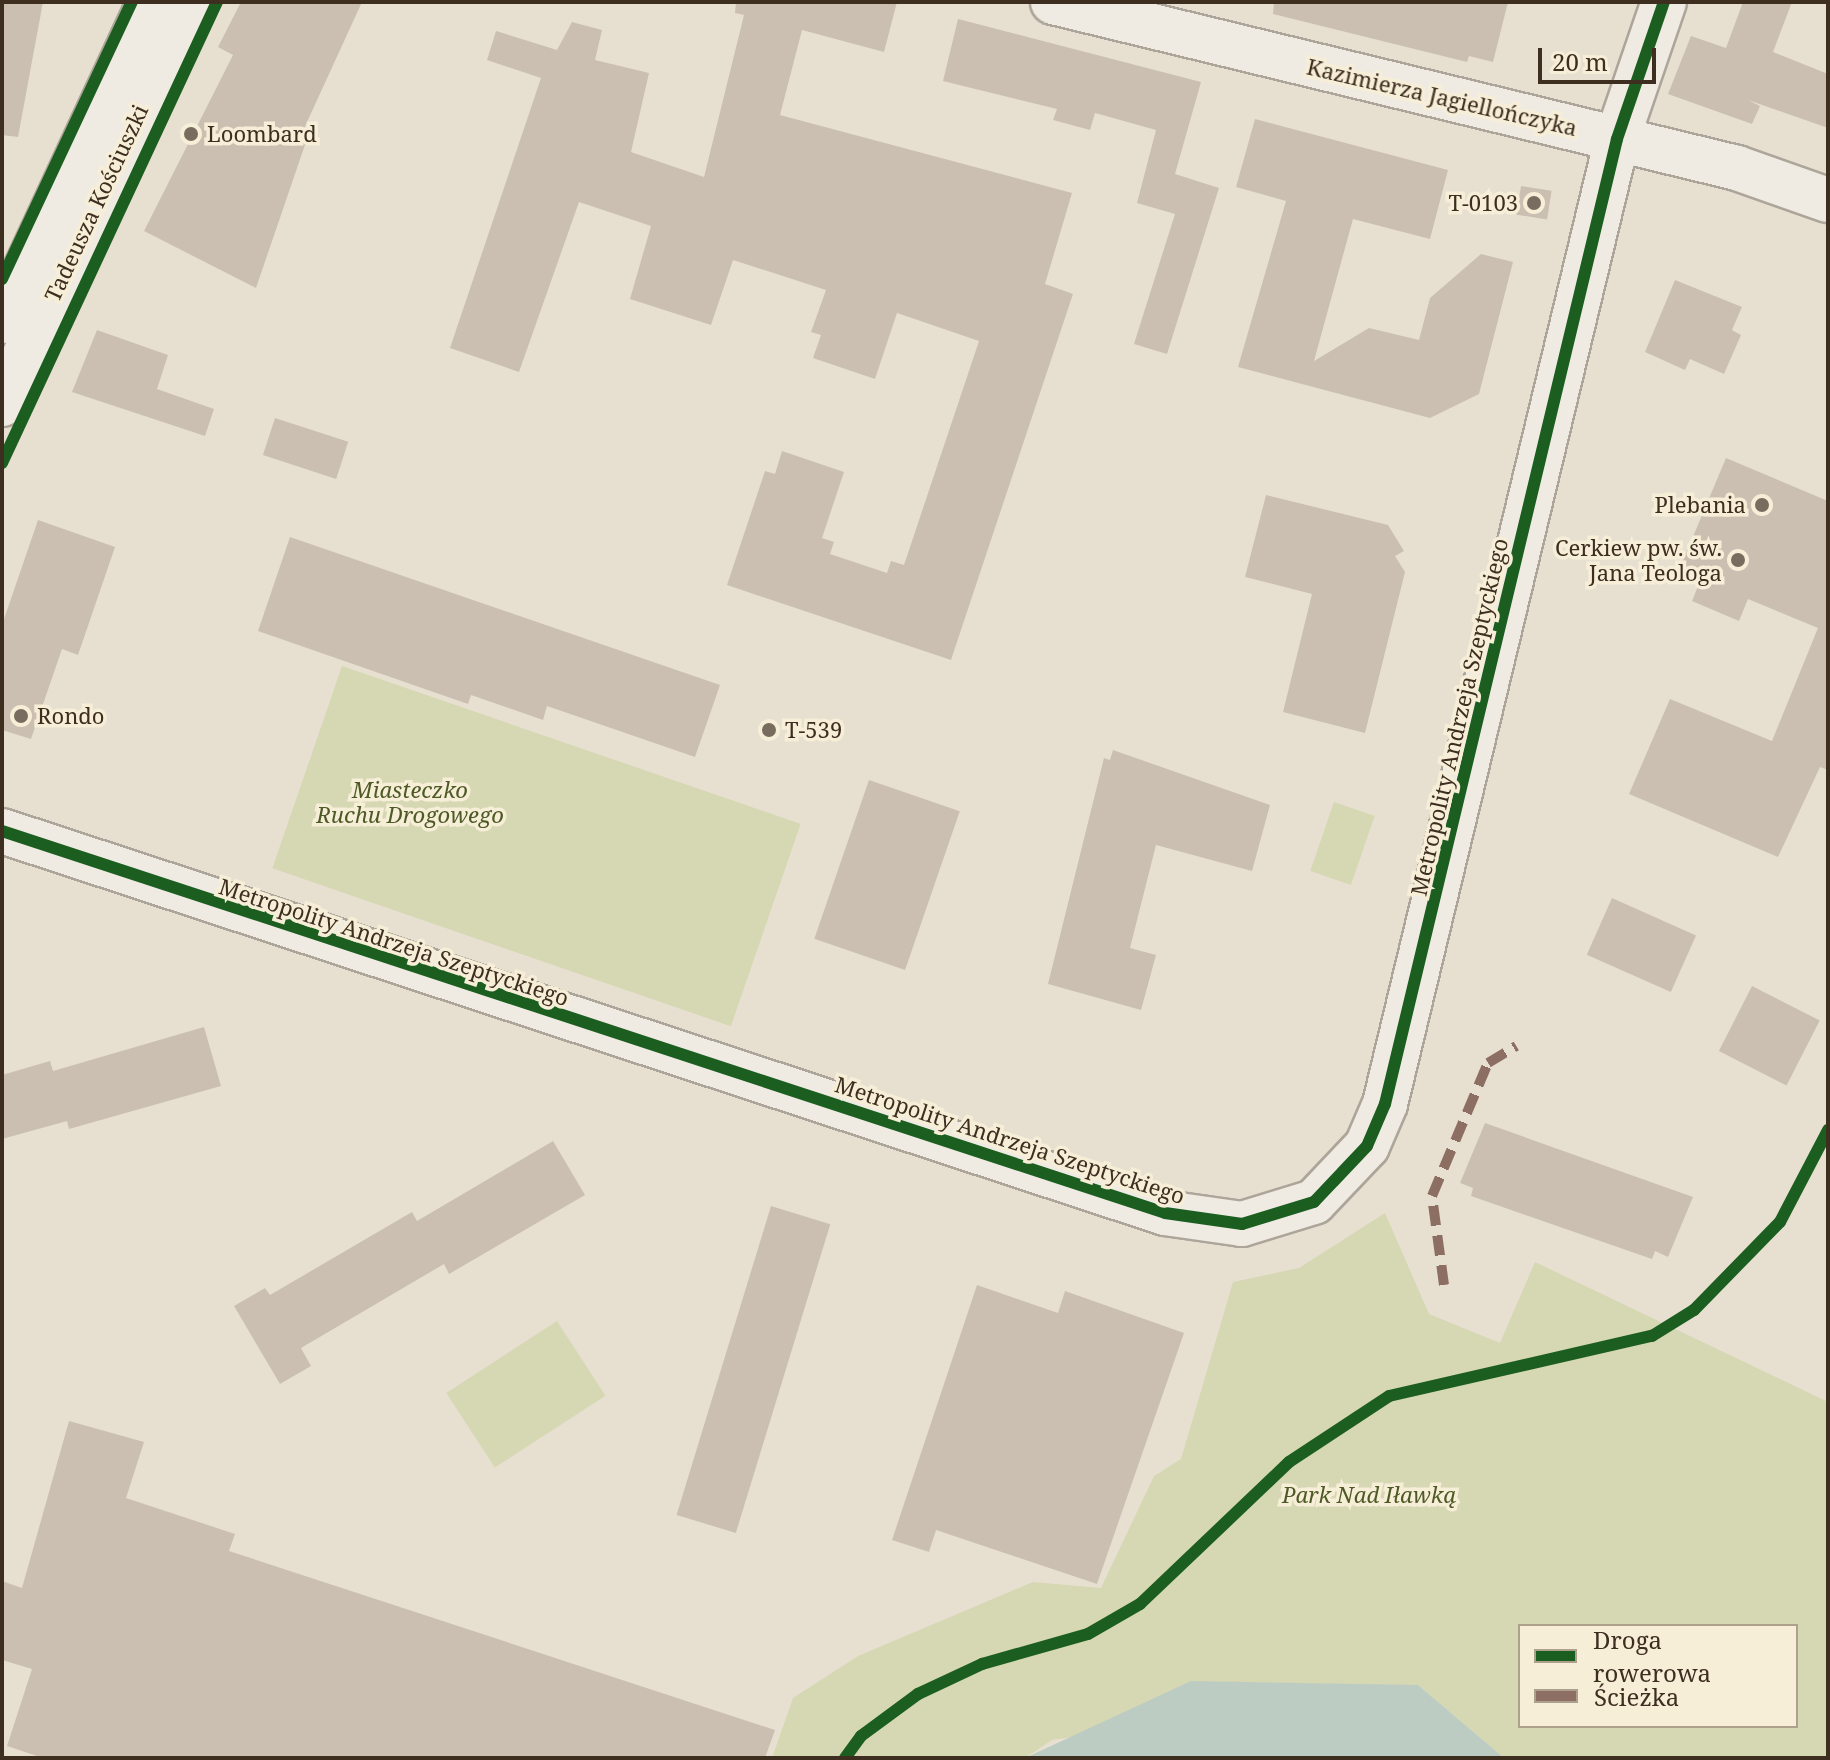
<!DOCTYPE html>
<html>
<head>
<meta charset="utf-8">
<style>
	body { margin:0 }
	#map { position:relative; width:1830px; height:1760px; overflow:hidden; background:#e7e0d1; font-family:"Noto Serif",serif }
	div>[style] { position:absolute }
	.green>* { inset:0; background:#d6d7b3; transform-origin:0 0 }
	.water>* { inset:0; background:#bcccc2 }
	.building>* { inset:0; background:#cbbfb2; transform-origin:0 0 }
	.roads { filter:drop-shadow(2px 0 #ada599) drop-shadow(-2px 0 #ada599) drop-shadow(0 2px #ada599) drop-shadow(0 -2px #ada599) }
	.street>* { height:44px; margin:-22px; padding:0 22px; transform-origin:22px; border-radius:22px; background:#efebe3 }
	.secondary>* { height:44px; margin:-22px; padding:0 22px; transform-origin:22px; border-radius:22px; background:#efebe3 }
	.quiet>* { height:10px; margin-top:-5px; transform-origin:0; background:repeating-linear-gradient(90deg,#8d6e63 0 20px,transparent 0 30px) }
	.cycleway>* { height:12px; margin:-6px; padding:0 6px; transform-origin:6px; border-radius:6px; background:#1b5e20 }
	.dots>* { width:22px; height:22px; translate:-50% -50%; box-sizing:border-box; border:4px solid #f7eed8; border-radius:50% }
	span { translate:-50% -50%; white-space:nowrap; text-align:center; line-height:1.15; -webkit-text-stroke:7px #f7eed8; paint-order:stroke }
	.street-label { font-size:22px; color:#3d2e20 }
	.poi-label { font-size:22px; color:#3d2e20 }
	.left { translate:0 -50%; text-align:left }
	.right { translate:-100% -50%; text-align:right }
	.park-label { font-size:22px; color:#4d5a26; font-style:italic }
	.frame { position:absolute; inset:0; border:4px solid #3d2e20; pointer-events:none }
	.legend { position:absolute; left:1518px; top:1624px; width:280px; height:104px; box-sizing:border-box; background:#f7eed8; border:2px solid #ada18e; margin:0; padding:10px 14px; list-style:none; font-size:24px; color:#3d2e20 }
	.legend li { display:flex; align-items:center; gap:16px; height:40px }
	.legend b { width:40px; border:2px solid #ada18e }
	.scale { position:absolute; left:1538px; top:48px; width:118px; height:36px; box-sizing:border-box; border:4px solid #3d2e20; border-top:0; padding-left:10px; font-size:24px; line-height:28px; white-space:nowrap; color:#3d2e20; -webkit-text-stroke:6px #f7eed8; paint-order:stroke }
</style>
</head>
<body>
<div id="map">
	<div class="green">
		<div style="left:342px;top:666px;width:485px;height:214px;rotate:19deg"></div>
		<div style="left:1334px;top:802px;width:43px;height:73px;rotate:19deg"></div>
		<div style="clip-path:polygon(evenodd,1385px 1213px,1429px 1314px,1500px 1343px,1535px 1262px,1828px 1402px,1828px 1758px,1504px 1758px,1418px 1685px,1052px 1740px,1025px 1758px,772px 1758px,793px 1698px,858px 1656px,1033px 1582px,1101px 1588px,1154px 1476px,1181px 1459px,1233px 1282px,1299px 1268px,1385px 1213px,1520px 1626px,1796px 1626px,1796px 1726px,1520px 1726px,1520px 1626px)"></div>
		<div style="left:557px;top:1321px;width:89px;height:132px;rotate:57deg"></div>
	</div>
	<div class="water">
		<div style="clip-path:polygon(1191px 1681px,1418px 1685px,1504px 1758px,1025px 1758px)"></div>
	</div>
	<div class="building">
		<div style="clip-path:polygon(2px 2px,43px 2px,18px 137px,2px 135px)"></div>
		<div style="clip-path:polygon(241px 2px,362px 2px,302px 133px,308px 136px,256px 288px,144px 231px,233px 55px,218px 47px)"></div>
		<div style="clip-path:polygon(736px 2px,897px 2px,884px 52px,802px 30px,780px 115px,1072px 193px,1045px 284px,1073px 294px,951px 660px,727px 585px,765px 471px,775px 474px,782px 451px,844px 472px,822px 538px,834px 542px,830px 554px,887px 573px,891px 561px,904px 565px,979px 341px,897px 313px,875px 379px,813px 358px,821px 335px,811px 332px,826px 290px,733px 260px,711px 325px,630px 299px,651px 226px,579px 202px,519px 372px,450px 348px,541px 78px,487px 60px,496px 31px,557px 50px,572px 22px,602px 30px,595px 60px,649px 73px,631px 152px,704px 177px,744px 15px,735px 13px)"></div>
		<div style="clip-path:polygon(1274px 2px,1508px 2px,1493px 62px,1469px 56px,1467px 62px,1273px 14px)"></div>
		<div style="clip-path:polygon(1743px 2px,1792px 2px,1773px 52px,1828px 74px,1828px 128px,1748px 100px,1760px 106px,1752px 124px,1668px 94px,1691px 36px,1726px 48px)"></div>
		<div style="clip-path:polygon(958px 19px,1201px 82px,1175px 174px,1219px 188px,1167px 354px,1134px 344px,1175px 214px,1137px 203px,1156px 130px,1095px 113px,1090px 130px,1053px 120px,1057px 109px,943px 81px)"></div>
		<div style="clip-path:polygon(1255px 119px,1448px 170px,1430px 239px,1353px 219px,1314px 361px,1369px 328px,1419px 340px,1430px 298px,1481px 254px,1513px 262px,1479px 394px,1430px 418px,1238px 367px,1286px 201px,1236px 187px)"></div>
		<div style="left:1521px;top:186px;width:31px;height:29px;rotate:9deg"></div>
		<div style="clip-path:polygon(1675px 280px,1742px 307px,1732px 330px,1741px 335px,1724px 374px,1690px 359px,1685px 370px,1645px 352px)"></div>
		<div style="clip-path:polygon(97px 330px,168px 355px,157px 389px,214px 409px,205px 436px,72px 392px)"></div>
		<div style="left:275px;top:418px;width:77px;height:39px;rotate:18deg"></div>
		<div style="clip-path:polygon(1726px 458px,1828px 501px,1828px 770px,1820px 767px,1778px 857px,1629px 794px,1670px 699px,1772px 741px,1818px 628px,1748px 599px,1739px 621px,1692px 601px,1701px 579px,1679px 570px)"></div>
		<div style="clip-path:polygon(1266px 495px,1388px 525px,1404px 551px,1395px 556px,1405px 572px,1365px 733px,1283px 712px,1312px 594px,1245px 577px)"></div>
		<div style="clip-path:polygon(38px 520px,115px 547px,78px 655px,62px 649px,31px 739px,2px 730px,2px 625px)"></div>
		<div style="clip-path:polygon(290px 537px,720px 685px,695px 757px,547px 706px,543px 720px,471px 695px,468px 704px,258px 631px)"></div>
		<div style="clip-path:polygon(1113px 750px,1270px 805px,1252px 871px,1156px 845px,1130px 948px,1156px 955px,1141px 1010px,1048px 984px,1104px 758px,1110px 760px)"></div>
		<div style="left:869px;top:780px;width:96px;height:168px;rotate:19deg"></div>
		<div style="left:1612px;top:898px;width:92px;height:62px;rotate:24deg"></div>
		<div style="left:1752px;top:986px;width:76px;height:73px;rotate:27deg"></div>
		<div style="clip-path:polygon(204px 1027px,221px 1086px,69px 1129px,67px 1121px,2px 1139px,2px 1075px,50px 1061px,53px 1071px)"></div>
		<div style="clip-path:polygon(1485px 1123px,1693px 1197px,1668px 1257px,1655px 1251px,1652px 1259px,1471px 1196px,1473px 1188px,1460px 1183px)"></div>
		<div style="clip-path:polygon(553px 1141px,585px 1195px,449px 1274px,444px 1264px,301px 1348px,311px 1366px,280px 1384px,234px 1306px,265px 1288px,270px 1295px,412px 1212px,417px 1221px)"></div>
		<div style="left:771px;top:1206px;width:62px;height:323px;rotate:17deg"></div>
		<div style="clip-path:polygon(977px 1285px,1058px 1313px,1065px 1291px,1184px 1333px,1097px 1584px,936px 1530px,929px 1552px,892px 1540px)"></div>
		<div style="clip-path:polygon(69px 1421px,144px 1442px,126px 1498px,235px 1534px,229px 1551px,775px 1730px,765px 1758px,43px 1758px,7px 1746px,32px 1669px,2px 1660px,2px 1581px,22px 1588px)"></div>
	</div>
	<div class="roads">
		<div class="street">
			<div style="left:1053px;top:2px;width:704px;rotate:13.64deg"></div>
			<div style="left:1737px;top:168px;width:96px;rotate:19.4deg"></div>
		</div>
		<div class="secondary">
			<div style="left:2px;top:321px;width:352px;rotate:-65.1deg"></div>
			<div style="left:2px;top:404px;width:443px;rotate:-65.1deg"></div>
			<div style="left:2px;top:831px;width:1224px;rotate:18.18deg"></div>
			<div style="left:1165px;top:1213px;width:78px;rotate:8.1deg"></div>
			<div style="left:1242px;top:1224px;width:75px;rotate:-17deg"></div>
			<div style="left:1314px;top:1202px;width:77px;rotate:-46.6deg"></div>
			<div style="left:1367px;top:1146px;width:46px;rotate:-66.8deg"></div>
			<div style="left:1385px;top:1104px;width:992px;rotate:-76.48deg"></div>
			<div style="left:1617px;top:139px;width:145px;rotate:-71.1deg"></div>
		</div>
	</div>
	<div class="quiet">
		<div style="left:1444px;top:1285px;width:90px;rotate:-97.7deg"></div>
		<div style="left:1432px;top:1196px;width:144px;rotate:-67.2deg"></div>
		<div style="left:1488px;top:1063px;width:33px;rotate:-31deg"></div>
	</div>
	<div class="cycleway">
		<div style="left:2px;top:279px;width:306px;rotate:-64.9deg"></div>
		<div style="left:2px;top:463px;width:509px;rotate:-65deg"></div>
		<div style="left:2px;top:831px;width:1224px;rotate:18.18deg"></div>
		<div style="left:1165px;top:1213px;width:78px;rotate:8.1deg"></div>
		<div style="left:1242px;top:1224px;width:75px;rotate:-17deg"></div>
		<div style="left:1314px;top:1202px;width:77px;rotate:-46.6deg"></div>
		<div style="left:1367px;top:1146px;width:46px;rotate:-66.8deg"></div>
		<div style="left:1385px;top:1104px;width:992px;rotate:-76.48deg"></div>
		<div style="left:1617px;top:139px;width:145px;rotate:-71.1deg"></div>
		<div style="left:845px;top:1758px;width:27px;rotate:-54deg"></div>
		<div style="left:861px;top:1736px;width:71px;rotate:-36.4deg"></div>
		<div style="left:918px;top:1694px;width:71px;rotate:-25.1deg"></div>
		<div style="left:982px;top:1664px;width:110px;rotate:-15.8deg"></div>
		<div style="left:1088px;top:1634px;width:60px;rotate:-30deg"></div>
		<div style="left:1140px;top:1604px;width:206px;rotate:-43.6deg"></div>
		<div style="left:1289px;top:1462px;width:120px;rotate:-33.4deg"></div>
		<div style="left:1389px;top:1396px;width:270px;rotate:-12.9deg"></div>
		<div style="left:1652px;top:1336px;width:49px;rotate:-31.8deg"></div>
		<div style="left:1694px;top:1310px;width:123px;rotate:-45.7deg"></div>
		<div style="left:1780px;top:1222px;width:104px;rotate:-62.4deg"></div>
	</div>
	<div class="dots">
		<div style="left:191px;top:134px;background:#786c5e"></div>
		<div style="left:1534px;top:203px;background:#786c5e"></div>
		<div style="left:1762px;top:505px;background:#786c5e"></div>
		<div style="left:1738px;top:560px;background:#786c5e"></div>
		<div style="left:21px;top:716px;background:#786c5e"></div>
		<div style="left:769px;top:730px;background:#786c5e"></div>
	</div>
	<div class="street-label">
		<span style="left:1442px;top:97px;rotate:13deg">Kazimierza Jagiellończyka</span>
		<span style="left:96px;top:203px;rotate:-65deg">Tadeusza Kościuszki</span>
		<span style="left:1459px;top:717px;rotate:-77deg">Metropolity Andrzeja Szeptyckiego</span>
		<span style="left:394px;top:942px;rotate:18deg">Metropolity Andrzeja Szeptyckiego</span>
		<span style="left:1010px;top:1140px;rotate:18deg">Metropolity Andrzeja Szeptyckiego</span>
	</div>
	<div class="poi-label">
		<span class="left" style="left:207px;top:134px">Loombard</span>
		<span class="right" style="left:1518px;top:203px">T-0103</span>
		<span class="right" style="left:1746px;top:505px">Plebania</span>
		<span class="right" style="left:1722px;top:560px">Cerkiew pw. św.<br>Jana Teologa</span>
		<span class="left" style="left:37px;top:716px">Rondo</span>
		<span class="left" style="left:785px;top:730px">T-539</span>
	</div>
	<div class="park-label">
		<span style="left:410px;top:802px">Miasteczko<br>Ruchu Drogowego</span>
		<span style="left:1369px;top:1495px">Park Nad Iławką</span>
	</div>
	<div class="frame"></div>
	<ul class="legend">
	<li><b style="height:10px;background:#1b5e20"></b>Droga rowerowa</li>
	<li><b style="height:10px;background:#8d6e63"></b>Ścieżka</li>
	</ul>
	<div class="scale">20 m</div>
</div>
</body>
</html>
